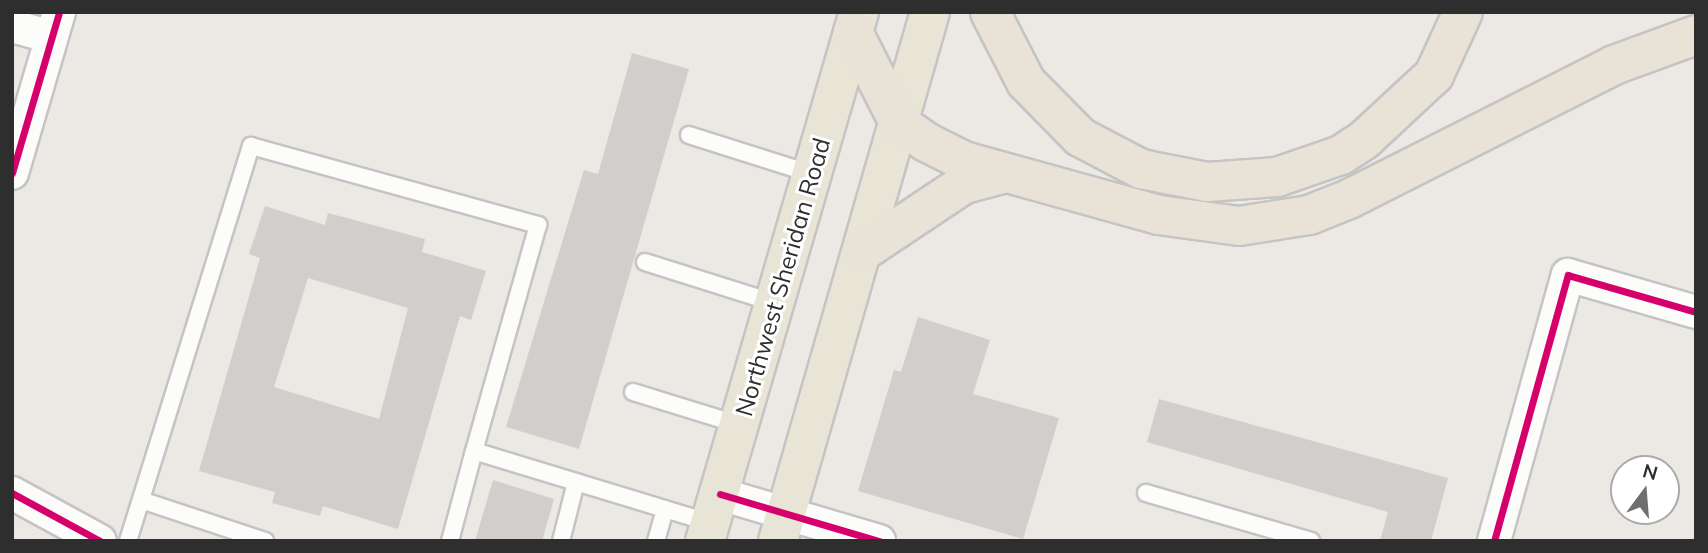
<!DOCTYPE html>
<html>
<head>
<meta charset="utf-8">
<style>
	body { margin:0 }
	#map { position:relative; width:1708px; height:553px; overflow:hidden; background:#ece8e4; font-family:Mulish,sans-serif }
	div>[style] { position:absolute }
	.building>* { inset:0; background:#d1cecb }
	.roads { filter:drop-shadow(2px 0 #c5c4c5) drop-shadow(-2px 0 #c5c4c5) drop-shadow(0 2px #c5c4c5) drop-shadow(0 -2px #c5c4c5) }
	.service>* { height:16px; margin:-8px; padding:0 8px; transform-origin:8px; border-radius:8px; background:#fcfcfb }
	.minor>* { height:32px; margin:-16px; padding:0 16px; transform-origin:16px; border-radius:16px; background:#fcfcfb }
	.primary>* { height:38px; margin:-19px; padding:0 19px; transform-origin:19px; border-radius:19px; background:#e8e4d6 }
	.trunk>* { height:38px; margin:-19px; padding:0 19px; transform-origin:19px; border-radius:19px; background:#e9e2d6 }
	.cycleway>* { height:7px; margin:-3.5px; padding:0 3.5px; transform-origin:3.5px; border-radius:3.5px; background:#d6006c }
	span { translate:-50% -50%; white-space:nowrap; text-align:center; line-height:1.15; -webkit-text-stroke:6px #fff; paint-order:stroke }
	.street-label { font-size:24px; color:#2e2e2e }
	.frame { position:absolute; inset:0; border:14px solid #2e2e2e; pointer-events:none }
	.north { position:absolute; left:1610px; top:455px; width:70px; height:70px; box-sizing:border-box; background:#fff; border:2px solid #ababab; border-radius:50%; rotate:16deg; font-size:19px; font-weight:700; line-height:28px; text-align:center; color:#2e2e2e }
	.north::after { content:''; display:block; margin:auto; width:24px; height:32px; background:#706f6e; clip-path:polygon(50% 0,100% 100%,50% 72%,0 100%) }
</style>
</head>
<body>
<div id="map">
	<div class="building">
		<div style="clip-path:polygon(632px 53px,689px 69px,579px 449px,506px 427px,584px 170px,598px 174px)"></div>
		<div style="clip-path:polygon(evenodd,265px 206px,325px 225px,328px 213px,425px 239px,422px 252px,486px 271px,471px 320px,460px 316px,398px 529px,323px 506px,320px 516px,272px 503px,275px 492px,199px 471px,260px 258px,249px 254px,265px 206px,308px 278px,408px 308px,379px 419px,274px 387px,308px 278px)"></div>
		<div style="clip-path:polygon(918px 317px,990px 340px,973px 394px,1059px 418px,1023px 539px,858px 491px,894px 370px,901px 372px)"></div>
		<div style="clip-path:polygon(1159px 399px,1448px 478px,1431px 541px,1380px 541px,1388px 512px,1147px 442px)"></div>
		<div style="clip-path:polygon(493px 480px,554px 499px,542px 541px,475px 541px)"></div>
	</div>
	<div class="roads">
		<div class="service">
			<div style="left:689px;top:135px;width:129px;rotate:17.6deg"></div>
			<div style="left:645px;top:262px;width:136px;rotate:17.5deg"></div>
			<div style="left:633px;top:392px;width:112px;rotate:17.1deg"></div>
			<div style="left:1146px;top:493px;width:172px;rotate:16.2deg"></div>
			<div style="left:141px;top:500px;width:131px;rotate:18.3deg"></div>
			<div style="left:128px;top:541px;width:414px;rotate:-72.7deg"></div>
			<div style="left:251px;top:146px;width:298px;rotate:15.4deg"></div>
			<div style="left:538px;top:225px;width:235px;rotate:105.8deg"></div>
			<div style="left:474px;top:451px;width:248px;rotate:16.9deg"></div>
			<div style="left:450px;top:541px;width:93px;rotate:-75.1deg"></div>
			<div style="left:561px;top:541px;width:61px;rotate:-75.7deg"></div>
			<div style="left:656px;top:541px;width:33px;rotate:-74deg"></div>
		</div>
		<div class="minor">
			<div style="left:12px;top:26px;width:41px;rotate:15.4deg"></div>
			<div style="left:12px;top:173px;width:168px;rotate:-73.7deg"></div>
			<div style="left:12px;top:493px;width:100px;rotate:28.6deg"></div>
			<div style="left:720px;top:494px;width:166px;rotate:16.5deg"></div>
			<div style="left:1494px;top:541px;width:276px;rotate:-74.5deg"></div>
			<div style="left:1568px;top:275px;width:133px;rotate:16.1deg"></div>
		</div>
		<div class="primary">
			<div style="left:705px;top:541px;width:551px;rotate:-73.77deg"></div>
			<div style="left:778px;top:541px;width:550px;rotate:-73.97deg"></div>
		</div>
		<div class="trunk">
			<div style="left:990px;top:12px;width:79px;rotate:62.8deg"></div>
			<div style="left:1026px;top:82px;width:77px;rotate:45.5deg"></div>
			<div style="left:1080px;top:137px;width:69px;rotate:27.7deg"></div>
			<div style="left:1141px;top:169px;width:67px;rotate:11.1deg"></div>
			<div style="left:1207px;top:182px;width:70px;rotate:-4.1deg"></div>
			<div style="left:1277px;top:177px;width:68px;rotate:-19deg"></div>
			<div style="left:1341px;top:155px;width:27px;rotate:-33deg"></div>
			<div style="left:1364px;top:140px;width:96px;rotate:-42.9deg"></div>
			<div style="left:1434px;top:75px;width:69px;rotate:-65.3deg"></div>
			<div style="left:853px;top:32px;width:102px;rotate:63.2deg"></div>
			<div style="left:899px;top:123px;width:33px;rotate:35deg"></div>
			<div style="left:926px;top:142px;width:42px;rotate:26.6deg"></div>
			<div style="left:964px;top:161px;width:202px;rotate:15.5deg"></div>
			<div style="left:1159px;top:215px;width:81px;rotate:7.8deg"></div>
			<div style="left:1239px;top:226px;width:71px;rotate:-8.9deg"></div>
			<div style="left:1309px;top:215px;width:43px;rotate:-21.8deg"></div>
			<div style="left:1349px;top:199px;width:297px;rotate:-26.8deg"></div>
			<div style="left:1614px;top:65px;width:87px;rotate:-20.1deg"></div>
			<div style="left:862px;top:252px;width:123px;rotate:-33.7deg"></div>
			<div style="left:964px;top:184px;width:43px;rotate:-14.7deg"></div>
		</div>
	</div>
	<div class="cycleway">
		<div style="left:12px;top:173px;width:168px;rotate:-73.7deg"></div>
		<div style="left:12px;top:493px;width:100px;rotate:28.6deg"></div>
		<div style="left:720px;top:494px;width:166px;rotate:16.5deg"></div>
		<div style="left:1494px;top:541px;width:276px;rotate:-74.5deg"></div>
		<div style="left:1568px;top:275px;width:133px;rotate:16.1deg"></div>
	</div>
	<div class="street-label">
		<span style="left:783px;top:277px;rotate:-74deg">Northwest Sheridan Road</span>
	</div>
	<div class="frame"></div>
	<div class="north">N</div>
</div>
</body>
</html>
